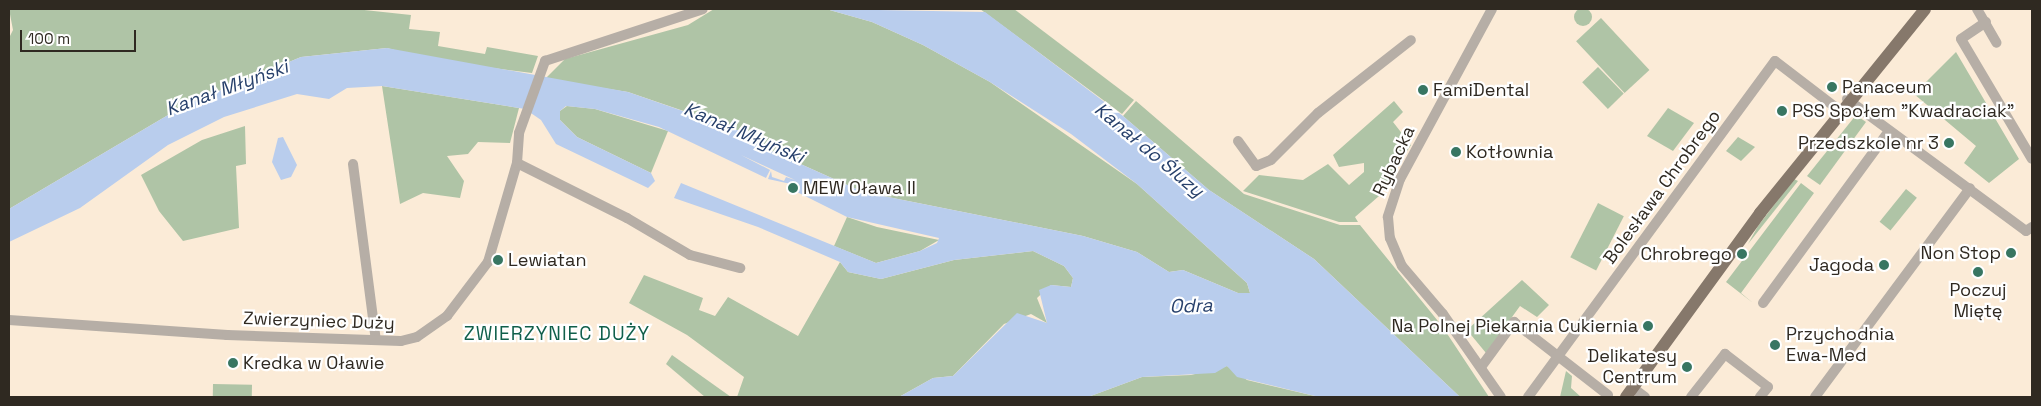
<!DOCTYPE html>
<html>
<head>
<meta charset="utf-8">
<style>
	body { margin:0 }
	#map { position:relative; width:2041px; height:406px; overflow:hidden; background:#fbebd7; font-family:"Space Grotesk",sans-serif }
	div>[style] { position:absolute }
	.green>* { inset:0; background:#afc4a6; transform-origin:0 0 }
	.round { border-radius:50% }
	.water>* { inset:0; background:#b9cded }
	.minor>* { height:10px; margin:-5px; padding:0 5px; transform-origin:5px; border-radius:5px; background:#b6aea6 }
	.major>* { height:12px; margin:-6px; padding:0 6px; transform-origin:6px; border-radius:6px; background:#86786b }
	.dots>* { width:14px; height:14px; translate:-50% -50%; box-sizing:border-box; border:2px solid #fff; border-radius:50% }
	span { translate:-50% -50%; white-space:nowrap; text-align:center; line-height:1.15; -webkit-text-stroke:4.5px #fff; paint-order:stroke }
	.poi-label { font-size:18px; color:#2f2921 }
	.left { translate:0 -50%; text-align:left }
	.right { translate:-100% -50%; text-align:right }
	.street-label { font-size:18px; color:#2f2921 }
	.water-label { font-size:19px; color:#27406b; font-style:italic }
	.neighbourhood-label { font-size:19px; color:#105f4a; letter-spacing:1px }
	.frame { position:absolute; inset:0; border:10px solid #2f2921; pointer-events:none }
	.scale { position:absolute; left:20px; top:30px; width:116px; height:22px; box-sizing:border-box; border:2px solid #2f2921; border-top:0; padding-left:6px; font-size:15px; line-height:18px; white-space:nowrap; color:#2f2921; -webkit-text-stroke:4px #fff; paint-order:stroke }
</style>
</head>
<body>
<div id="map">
	<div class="green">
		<div class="round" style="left:1574px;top:8px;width:18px;height:18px"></div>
		<div style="clip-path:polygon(9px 9px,355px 9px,411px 15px,409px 29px,440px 32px,438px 46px,485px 54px,487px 47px,538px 56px,532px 73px,432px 60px,387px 48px,301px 57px,185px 105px,9px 209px,9px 38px,13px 30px)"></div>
		<div style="clip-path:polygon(714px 9px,826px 9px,872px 22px,923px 45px,990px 82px,1137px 184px,1247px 283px,1250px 293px,1238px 293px,1183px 270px,1169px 272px,1137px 252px,1083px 236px,863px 192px,747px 140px,749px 135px,707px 119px,628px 92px,545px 79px,565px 59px,688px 25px)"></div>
		<div style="clip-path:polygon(980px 9px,1014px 9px,1134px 100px,1122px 114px)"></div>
		<div style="left:1601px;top:18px;width:71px;height:34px;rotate:47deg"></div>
		<div style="clip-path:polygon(1956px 52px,2019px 159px,1989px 183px,1964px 163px,1976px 146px,1914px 94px)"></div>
		<div style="left:1598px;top:67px;width:37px;height:22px;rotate:46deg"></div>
		<div style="clip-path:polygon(382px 86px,519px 108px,510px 143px,478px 142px,468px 154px,447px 156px,464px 181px,460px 198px,423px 193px,400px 204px)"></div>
		<div style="clip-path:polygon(1136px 101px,1244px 194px,1340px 225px,1360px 225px,1442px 326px,1489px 397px,1460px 397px,1314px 259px,1209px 190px,1123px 116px)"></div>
		<div style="clip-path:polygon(1394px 101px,1403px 112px,1393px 122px,1411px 145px,1379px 196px,1355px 217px,1358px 222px,1339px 222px,1243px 191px,1259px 175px,1303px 180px,1328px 164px,1349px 185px,1364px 172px,1364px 163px,1339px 167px,1333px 155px)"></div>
		<div style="clip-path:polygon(567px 106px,595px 109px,668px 131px,651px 173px,577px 137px,560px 120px,560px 111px)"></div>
		<div style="clip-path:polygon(1668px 108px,1694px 123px,1673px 151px,1647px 136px)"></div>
		<div style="clip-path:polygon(1856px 115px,1866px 122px,1820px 185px,1807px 176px)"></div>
		<div style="clip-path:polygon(245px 126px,246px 164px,236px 166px,239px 228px,183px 241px,159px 211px,141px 175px,202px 140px)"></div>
		<div style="clip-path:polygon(1738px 137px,1755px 147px,1741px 161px,1726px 151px)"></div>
		<div style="clip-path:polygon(1794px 179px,1798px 181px,1748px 244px,1758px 226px)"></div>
		<div style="clip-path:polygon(1801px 183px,1814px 193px,1741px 293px,1753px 303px,1726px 282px)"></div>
		<div style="left:1906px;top:189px;width:14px;height:42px;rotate:39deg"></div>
		<div style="left:1598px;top:203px;width:29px;height:61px;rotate:27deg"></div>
		<div style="clip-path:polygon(847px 217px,877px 227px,939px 240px,920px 251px,876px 263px,834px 246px)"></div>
		<div style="clip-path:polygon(1033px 251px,1064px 266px,1073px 278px,1071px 287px,1051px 285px,1037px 298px,1047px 323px,1031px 314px,1004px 324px,953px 376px,933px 378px,899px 397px,737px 397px,744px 377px,687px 335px,629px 303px,644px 275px,703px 298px,699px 310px,715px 316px,728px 297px,798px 336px,840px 262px,848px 272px,881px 279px,954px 260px)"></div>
		<div style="clip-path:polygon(1522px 280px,1549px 305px,1537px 317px,1520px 306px,1486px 353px,1467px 330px)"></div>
		<div style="clip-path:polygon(672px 355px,731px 397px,705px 397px,666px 364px)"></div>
		<div style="clip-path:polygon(1227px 366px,1247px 380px,1319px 397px,1088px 397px,1142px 377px,1191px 375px)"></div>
		<div style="clip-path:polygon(1566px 371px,1572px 376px,1571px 388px,1581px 397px,1560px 397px)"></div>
		<div style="left:213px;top:384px;width:39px;height:13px;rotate:1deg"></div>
	</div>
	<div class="water">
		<div style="clip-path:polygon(826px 9px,985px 12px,1123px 116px,1209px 190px,1314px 259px,1460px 397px,1319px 397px,1237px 377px,1227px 366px,1215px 373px,1142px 377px,1088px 397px,899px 397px,933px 378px,953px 376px,1017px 313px,1047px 323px,1039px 290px,1051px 285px,1071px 287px,1073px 278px,1064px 266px,1033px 251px,954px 260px,881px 279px,848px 272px,840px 262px,758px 227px,674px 198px,681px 183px,876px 263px,920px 251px,937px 243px,939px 238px,847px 217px,797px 192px,800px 186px,768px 179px,771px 171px,772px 177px,784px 181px,786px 177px,795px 180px,741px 155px,770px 170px,766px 178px,659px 127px,595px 109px,566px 106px,560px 111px,560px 120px,577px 137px,651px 173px,655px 181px,648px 188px,556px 144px,541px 120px,525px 109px,382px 86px,347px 88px,329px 99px,297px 94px,224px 117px,168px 145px,80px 208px,9px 242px,9px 209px,185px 105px,301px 57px,387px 48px,628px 92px,749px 134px,747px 140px,863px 192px,1083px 236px,1137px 252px,1169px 272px,1183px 270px,1238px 293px,1250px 293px,1247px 283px,1137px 184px,1071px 134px,990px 82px,923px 45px,872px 22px)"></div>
		<div style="clip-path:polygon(283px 137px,297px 165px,291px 177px,281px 180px,272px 162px,278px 138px)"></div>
	</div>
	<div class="minor">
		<div style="left:1492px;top:9px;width:193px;rotate:118.4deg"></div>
		<div style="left:1400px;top:179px;width:40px;rotate:108deg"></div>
		<div style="left:1388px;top:217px;width:21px;rotate:85deg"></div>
		<div style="left:1390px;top:238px;width:30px;rotate:67deg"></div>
		<div style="left:1402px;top:266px;width:63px;rotate:49.5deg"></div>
		<div style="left:1443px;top:314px;width:101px;rotate:55.1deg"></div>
		<div style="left:1977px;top:9px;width:39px;rotate:60deg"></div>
		<div style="left:1986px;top:22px;width:30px;rotate:146deg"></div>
		<div style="left:1961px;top:39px;width:139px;rotate:59.4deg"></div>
		<div style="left:1847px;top:99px;width:222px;rotate:36.4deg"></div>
		<div style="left:2026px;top:231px;width:7px;rotate:-34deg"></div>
		<div style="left:1238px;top:141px;width:31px;rotate:54deg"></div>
		<div style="left:1256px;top:166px;width:16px;rotate:-22deg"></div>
		<div style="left:1271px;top:160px;width:66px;rotate:-45deg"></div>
		<div style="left:1318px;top:113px;width:118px;rotate:-38.1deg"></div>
		<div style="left:517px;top:163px;width:123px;rotate:26.6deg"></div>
		<div style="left:627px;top:218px;width:73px;rotate:30.4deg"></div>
		<div style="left:690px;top:255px;width:52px;rotate:14.6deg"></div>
		<div style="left:353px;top:164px;width:177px;rotate:82.6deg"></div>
		<div style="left:1763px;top:303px;width:212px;rotate:-53.8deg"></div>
		<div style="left:9px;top:320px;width:219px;rotate:3.9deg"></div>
		<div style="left:227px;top:335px;width:174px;rotate:2deg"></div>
		<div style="left:401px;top:341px;width:16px;rotate:-14deg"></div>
		<div style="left:417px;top:337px;width:37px;rotate:-35deg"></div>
		<div style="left:447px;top:316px;width:68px;rotate:-52.8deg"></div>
		<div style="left:488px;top:262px;width:103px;rotate:-73.7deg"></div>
		<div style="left:517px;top:163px;width:30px;rotate:-86deg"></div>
		<div style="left:519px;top:133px;width:77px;rotate:-70.1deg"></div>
		<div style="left:545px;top:61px;width:166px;rotate:-18.2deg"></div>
		<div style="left:1481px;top:367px;width:56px;rotate:-53.7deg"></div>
		<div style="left:1514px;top:322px;width:119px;rotate:37.8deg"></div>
		<div style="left:1633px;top:388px;width:15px;rotate:37deg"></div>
		<div style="left:1528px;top:397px;width:417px;rotate:-53.7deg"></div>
		<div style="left:1775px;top:61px;width:81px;rotate:37.4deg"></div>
		<div style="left:1691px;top:397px;width:55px;rotate:-51.7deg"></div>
		<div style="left:1725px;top:354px;width:54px;rotate:37.5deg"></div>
		<div style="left:1768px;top:387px;width:13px;rotate:129deg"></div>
		<div style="left:1815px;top:397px;width:260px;rotate:-53.4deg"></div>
	</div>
	<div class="major">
		<div style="left:1626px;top:397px;width:228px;rotate:-53.9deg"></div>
		<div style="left:1760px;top:213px;width:262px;rotate:-51deg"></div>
	</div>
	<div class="dots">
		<div style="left:1832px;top:87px;background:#387662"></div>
		<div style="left:1423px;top:90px;background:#387662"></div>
		<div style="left:1782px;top:111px;background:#387662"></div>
		<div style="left:1949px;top:143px;background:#387662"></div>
		<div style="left:1456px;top:152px;background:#387662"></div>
		<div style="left:793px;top:188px;background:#387662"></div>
		<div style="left:2011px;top:253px;background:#387662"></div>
		<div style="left:1742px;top:254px;background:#387662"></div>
		<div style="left:498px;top:260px;background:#387662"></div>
		<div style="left:1884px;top:265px;background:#387662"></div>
		<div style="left:1978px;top:272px;background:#387662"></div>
		<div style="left:1648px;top:326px;background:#387662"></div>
		<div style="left:1775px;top:345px;background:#387662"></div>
		<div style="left:233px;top:363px;background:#387662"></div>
		<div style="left:1687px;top:367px;background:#387662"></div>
	</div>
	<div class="poi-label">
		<span class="left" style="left:1842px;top:87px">Panaceum</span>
		<span class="left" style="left:1433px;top:90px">FamiDental</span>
		<span class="left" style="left:1792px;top:111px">PSS Społem "Kwadraciak"</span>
		<span class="right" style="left:1939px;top:143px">Przedszkole nr 3</span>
		<span class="left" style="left:1466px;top:152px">Kotłownia</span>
		<span class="left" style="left:803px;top:188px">MEW Oława II</span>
		<span class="right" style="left:2001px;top:253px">Non Stop</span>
		<span class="right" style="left:1732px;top:254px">Chrobrego</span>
		<span class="left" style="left:508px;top:260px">Lewiatan</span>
		<span class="right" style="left:1874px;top:265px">Jagoda</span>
		<span style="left:1978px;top:301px">Poczuj<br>Miętę</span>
		<span class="right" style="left:1638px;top:326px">Na Polnej Piekarnia Cukiernia</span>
		<span class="left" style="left:1786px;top:345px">Przychodnia<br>Ewa-Med</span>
		<span class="right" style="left:1677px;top:367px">Delikatesy<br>Centrum</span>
		<span class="left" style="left:243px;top:363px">Kredka w Oławie</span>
	</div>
	<div class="street-label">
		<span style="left:1394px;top:161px;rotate:-65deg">Rybacka</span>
		<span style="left:1662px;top:187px;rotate:-54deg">Bolesława Chrobrego</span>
		<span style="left:319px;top:321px;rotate:2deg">Zwierzyniec Duży</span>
	</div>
	<div class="water-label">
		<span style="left:227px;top:88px;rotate:-20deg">Kanał Młyński</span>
		<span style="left:744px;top:133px;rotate:23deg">Kanał Młyński</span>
		<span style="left:1149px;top:150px;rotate:40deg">Kanał do Śluzy</span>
		<span style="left:1191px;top:306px;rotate:-2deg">Odra</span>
	</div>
	<div class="neighbourhood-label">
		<span style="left:557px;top:334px">ZWIERZYNIEC DUŻY</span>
	</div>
	<div class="frame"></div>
	<div class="scale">100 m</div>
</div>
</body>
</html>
